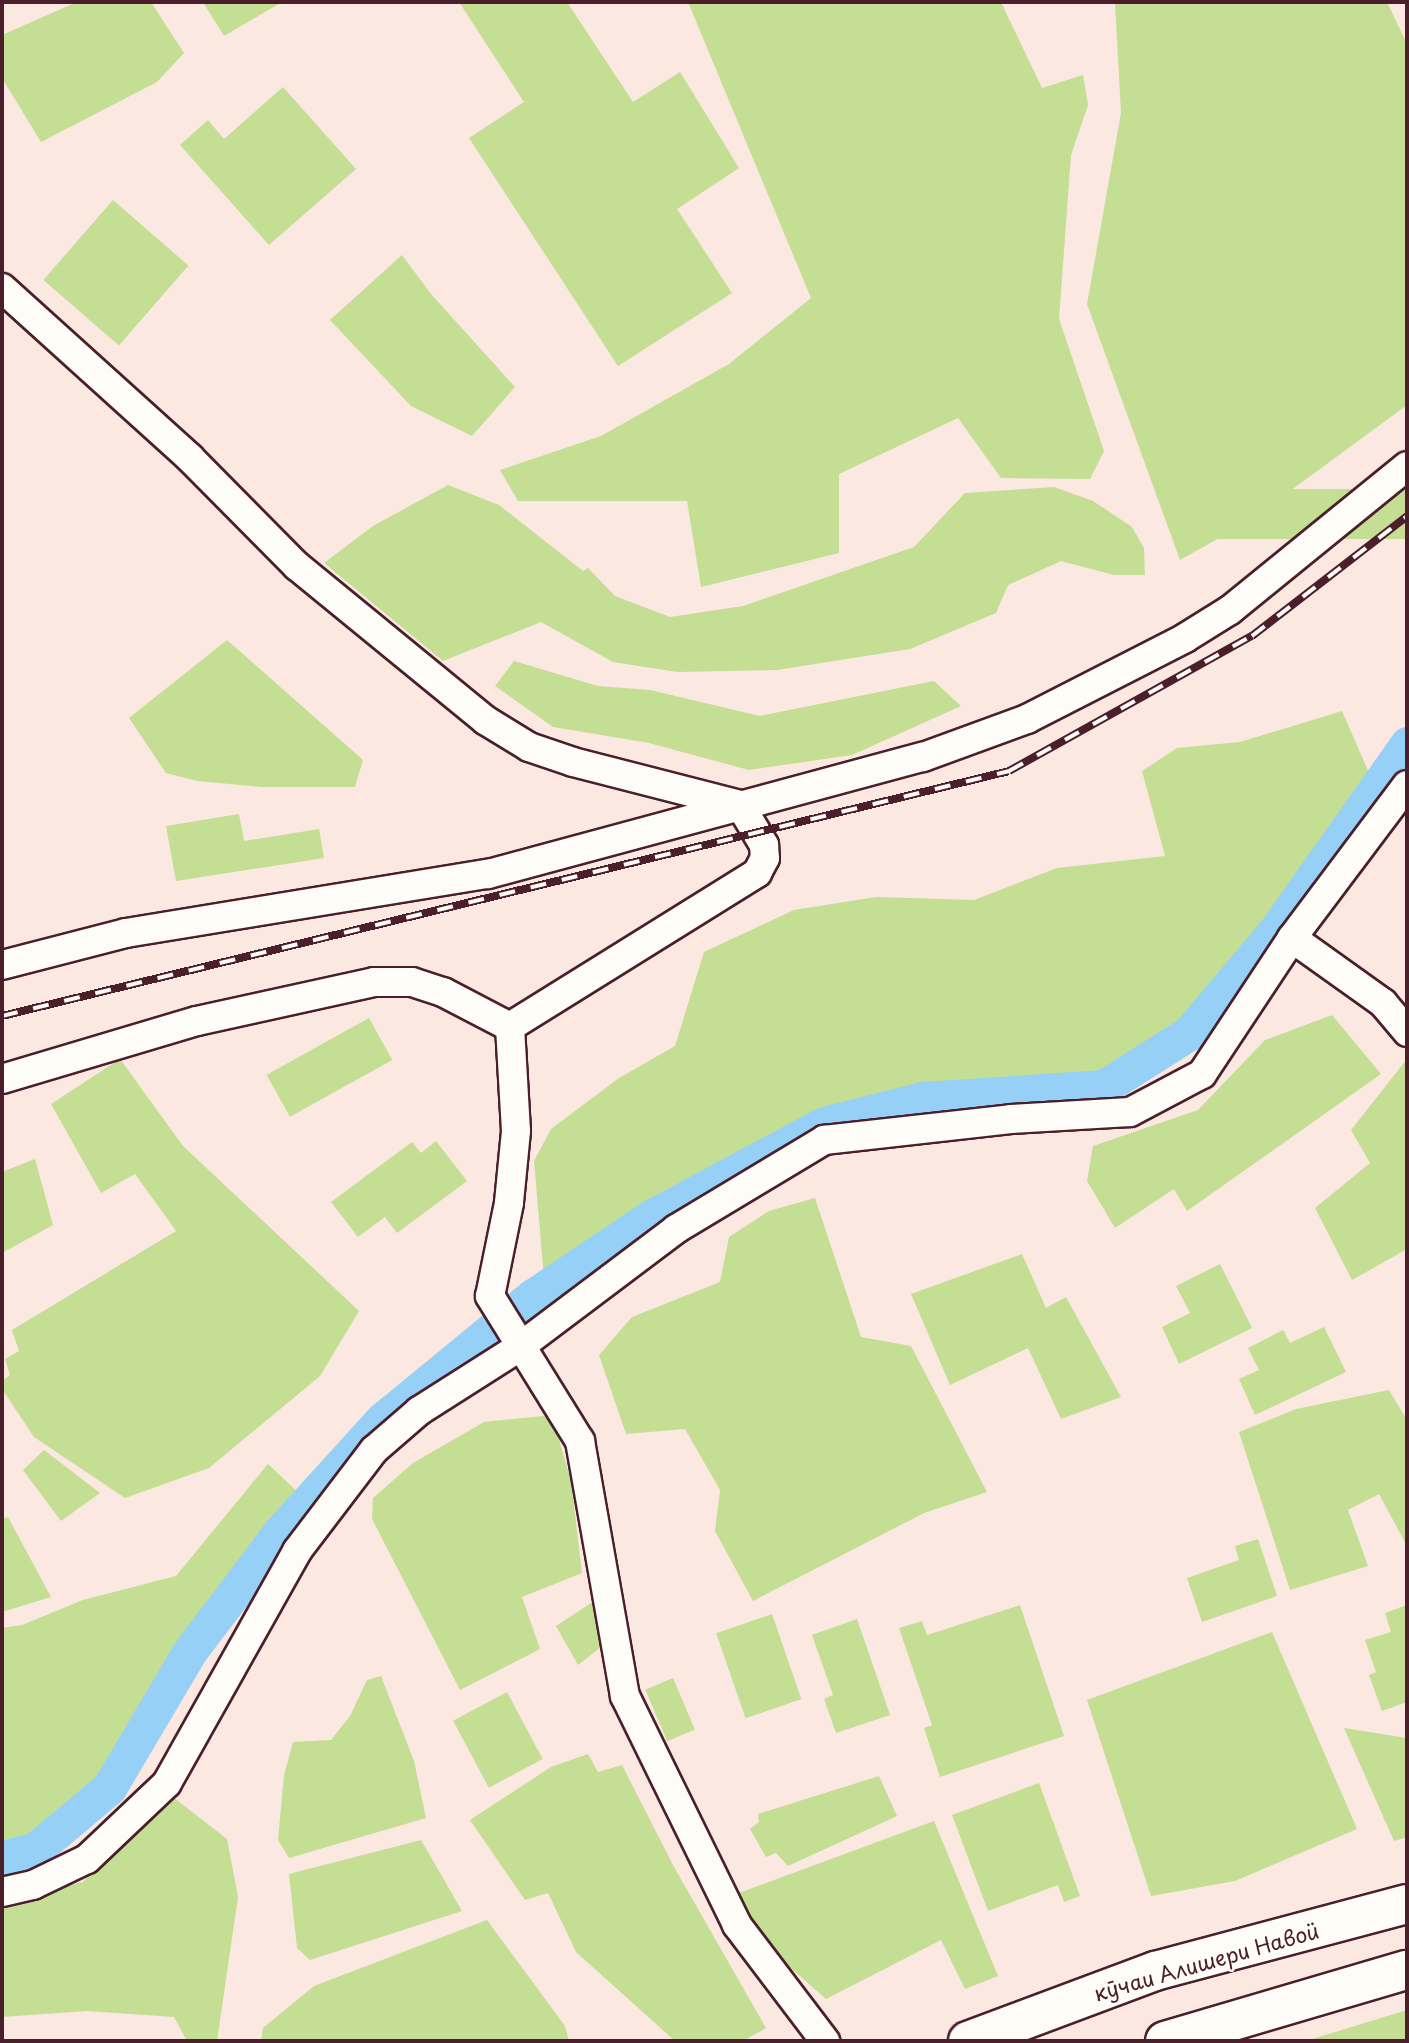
<!DOCTYPE html>
<html>
<head>
<meta charset="utf-8">
<style>
	body { margin:0 }
	#map { position:relative; width:1409px; height:2043px; overflow:hidden; background:#fae8e1; font-family:"Playpen Sans",sans-serif }
	div>[style] { position:absolute }
	.green>* { inset:0; background:#c4de94; transform-origin:0 0 }
	.canal>* { height:35px; margin:-17.5px; padding:0 17.5px; transform-origin:17.5px; border-radius:17.5px; background:#97d0f7 }
	.roads { filter:drop-shadow(2px 0 #4a1f2b) drop-shadow(-2px 0 #4a1f2b) drop-shadow(0 2px #4a1f2b) drop-shadow(0 -2px #4a1f2b) }
	.street>* { height:28px; margin:-14px; padding:0 14px; transform-origin:14px; border-radius:14px; background:#fdfcf7 }
	.secondary>* { height:38px; margin:-19px; padding:0 19px; transform-origin:19px; border-radius:19px; background:#fdfcf7 }
	.rail>* { height:8px; margin-top:-4px; transform-origin:0; background:repeating-linear-gradient(90deg,#fdfcf7 0 16px,#4a1f2b 0 32px); box-sizing:border-box; border-block:2px solid #4a1f2b }
	span { translate:-50% -50%; white-space:nowrap; text-align:center; line-height:1.15; -webkit-text-stroke:5px #fdfcf7; paint-order:stroke }
	.street-label { font-size:21px; color:#4a1f2b }
	.frame { position:absolute; inset:0; border:4px solid #4a1f2b; pointer-events:none }
</style>
</head>
<body>
<div id="map">
	<div class="green">
		<div style="clip-path:polygon(77px 2px,151px 2px,184px 53px,157px 82px,41px 142px,2px 78px,2px 35px)"></div>
		<div style="clip-path:polygon(203px 2px,282px 2px,224px 36px)"></div>
		<div style="clip-path:polygon(459px 2px,567px 2px,633px 102px,680px 72px,739px 168px,677px 209px,732px 293px,618px 366px,469px 138px,524px 102px)"></div>
		<div style="clip-path:polygon(688px 2px,1001px 2px,1042px 88px,1083px 75px,1088px 105px,1071px 155px,1059px 319px,1104px 451px,1090px 479px,1001px 478px,958px 418px,839px 474px,839px 553px,701px 587px,687px 501px,518px 501px,500px 470px,601px 436px,729px 364px,811px 298px)"></div>
		<div style="clip-path:polygon(1387px 2px,1407px 44px,1407px 405px,1248px 522px,1180px 560px,1087px 304px,1121px 113px,1115px 3px)"></div>
		<div style="clip-path:polygon(283px 87px,356px 169px,269px 245px,180px 145px,208px 120px,224px 139px)"></div>
		<div style="left:113px;top:200px;width:100px;height:106px;rotate:41deg"></div>
		<div style="clip-path:polygon(402px 255px,431px 294px,515px 387px,472px 436px,411px 406px,330px 320px)"></div>
		<div style="clip-path:polygon(448px 485px,499px 505px,583px 571px,588px 568px,615px 596px,670px 617px,743px 606px,914px 547px,965px 493px,1054px 487px,1093px 501px,1132px 527px,1144px 548px,1145px 575px,1114px 575px,1061px 561px,1008px 585px,996px 613px,910px 649px,777px 670px,677px 672px,613px 662px,541px 622px,443px 661px,324px 563px,373px 526px)"></div>
		<div style="left:1407px;top:489px;width:50px;height:230px;rotate:90deg"></div>
		<div style="clip-path:polygon(227px 640px,363px 760px,355px 787px,262px 787px,197px 781px,166px 773px,129px 718px)"></div>
		<div style="clip-path:polygon(514px 661px,598px 686px,650px 690px,760px 716px,934px 681px,961px 706px,852px 755px,749px 770px,649px 743px,553px 727px,495px 686px)"></div>
		<div style="clip-path:polygon(1342px 711px,1369px 773px,1274px 916px,1189px 1022px,1100px 1074px,916px 1093px,817px 1116px,647px 1207px,544px 1278px,534px 1161px,551px 1129px,619px 1078px,675px 1046px,704px 952px,794px 910px,876px 897px,974px 900px,1057px 868px,1165px 856px,1142px 771px,1177px 748px,1240px 742px)"></div>
		<div style="clip-path:polygon(239px 814px,244px 841px,319px 829px,324px 858px,176px 881px,166px 826px)"></div>
		<div style="clip-path:polygon(1332px 1015px,1381px 1074px,1187px 1211px,1174px 1189px,1115px 1228px,1087px 1181px,1093px 1146px,1198px 1110px,1265px 1040px)"></div>
		<div style="left:369px;top:1018px;width:48px;height:117px;rotate:61deg"></div>
		<div style="clip-path:polygon(120px 1059px,183px 1146px,359px 1311px,320px 1376px,209px 1468px,125px 1498px,34px 1437px,2px 1389px,2px 1381px,10px 1375px,5px 1359px,19px 1351px,12px 1330px,176px 1231px,135px 1174px,101px 1193px,51px 1104px)"></div>
		<div style="clip-path:polygon(1407px 1059px,1407px 1249px,1352px 1280px,1315px 1208px,1370px 1163px,1351px 1130px)"></div>
		<div style="clip-path:polygon(436px 1141px,467px 1181px,397px 1233px,385px 1217px,358px 1237px,331px 1202px,412px 1142px,421px 1153px)"></div>
		<div style="clip-path:polygon(35px 1159px,53px 1225px,2px 1253px,2px 1172px)"></div>
		<div style="clip-path:polygon(815px 1198px,861px 1337px,911px 1346px,987px 1492px,924px 1513px,753px 1601px,715px 1531px,720px 1490px,685px 1429px,626px 1434px,599px 1355px,632px 1317px,720px 1282px,729px 1237px,769px 1211px)"></div>
		<div style="clip-path:polygon(1022px 1254px,1046px 1308px,1066px 1297px,1121px 1397px,1061px 1419px,1028px 1348px,950px 1385px,911px 1294px)"></div>
		<div style="clip-path:polygon(1220px 1264px,1252px 1328px,1179px 1364px,1162px 1327px,1190px 1313px,1176px 1286px)"></div>
		<div style="clip-path:polygon(1324px 1327px,1346px 1372px,1255px 1415px,1239px 1379px,1259px 1370px,1248px 1348px,1283px 1330px,1290px 1343px)"></div>
		<div style="clip-path:polygon(1389px 1390px,1407px 1420px,1407px 1546px,1379px 1494px,1348px 1510px,1368px 1566px,1290px 1590px,1239px 1432px,1296px 1409px)"></div>
		<div style="clip-path:polygon(552px 1415px,571px 1481px,582px 1573px,522px 1597px,540px 1649px,460px 1690px,372px 1519px,373px 1498px,413px 1463px,484px 1422px)"></div>
		<div style="clip-path:polygon(44px 1450px,100px 1493px,61px 1521px,23px 1470px)"></div>
		<div style="clip-path:polygon(268px 1464px,302px 1496px,186px 1651px,106px 1783px,33px 1847px,2px 1854px,2px 1628px,22px 1625px,83px 1600px,176px 1576px)"></div>
		<div style="clip-path:polygon(8px 1517px,51px 1597px,2px 1612px,2px 1519px)"></div>
		<div style="clip-path:polygon(1258px 1539px,1277px 1596px,1202px 1622px,1187px 1578px,1239px 1560px,1235px 1546px)"></div>
		<div style="clip-path:polygon(597px 1599px,610px 1640px,578px 1665px,556px 1626px)"></div>
		<div style="clip-path:polygon(1020px 1605px,1064px 1736px,940px 1777px,924px 1728px,932px 1725px,899px 1628px,922px 1621px,927px 1635px)"></div>
		<div style="clip-path:polygon(1407px 1605px,1407px 1702px,1382px 1711px,1369px 1675px,1376px 1672px,1365px 1640px,1391px 1632px,1385px 1613px)"></div>
		<div style="left:772px;top:1614px;width:90px;height:59px;rotate:71deg"></div>
		<div style="clip-path:polygon(857px 1619px,890px 1715px,836px 1733px,824px 1699px,833px 1695px,812px 1635px)"></div>
		<div style="clip-path:polygon(1272px 1632px,1357px 1829px,1235px 1881px,1151px 1896px,1087px 1700px)"></div>
		<div style="clip-path:polygon(381px 1676px,414px 1761px,426px 1818px,289px 1858px,278px 1840px,284px 1775px,293px 1742px,331px 1740px,350px 1716px,367px 1680px)"></div>
		<div style="left:673px;top:1678px;width:56px;height:30px;rotate:67deg"></div>
		<div style="left:507px;top:1692px;width:76px;height:61px;rotate:62deg"></div>
		<div style="clip-path:polygon(1344px 1728px,1407px 1738px,1407px 1837px,1394px 1841px)"></div>
		<div style="clip-path:polygon(588px 1754px,598px 1772px,622px 1765px,674px 1867px,766px 2028px,743px 2041px,675px 2041px,576px 1952px,548px 1893px,525px 1900px,470px 1820px,551px 1767px)"></div>
		<div style="clip-path:polygon(879px 1776px,897px 1816px,788px 1866px,776px 1853px,766px 1857px,750px 1829px,759px 1822px,758px 1814px)"></div>
		<div style="clip-path:polygon(1039px 1783px,1080px 1896px,1064px 1902px,1058px 1885px,988px 1911px,952px 1815px)"></div>
		<div style="clip-path:polygon(169px 1794px,227px 1839px,238px 1897px,217px 2041px,187px 2041px,174px 2017px,87px 2011px,2px 2017px,2px 1902px,83px 1882px)"></div>
		<div style="clip-path:polygon(934px 1821px,998px 1976px,965px 1989px,941px 1940px,826px 1999px,767px 1947px,736px 1894px)"></div>
		<div style="clip-path:polygon(421px 1840px,462px 1911px,310px 1960px,297px 1948px,289px 1874px)"></div>
		<div style="clip-path:polygon(487px 1920px,565px 2026px,569px 2041px,261px 2041px,263px 2028px,314px 1986px)"></div>
		<div style="clip-path:polygon(1407px 2010px,1407px 2041px,1306px 2041px)"></div>
	</div>
	<div class="canal">
		<div style="left:2px;top:1858px;width:34px;rotate:-14deg"></div>
		<div style="left:35px;top:1850px;width:97px;rotate:-40deg"></div>
		<div style="left:109px;top:1788px;width:159px;rotate:-59.4deg"></div>
		<div style="left:190px;top:1651px;width:149px;rotate:-52.9deg"></div>
		<div style="left:280px;top:1532px;width:153px;rotate:-47.7deg"></div>
		<div style="left:383px;top:1419px;width:194px;rotate:-39.4deg"></div>
		<div style="left:533px;top:1296px;width:142px;rotate:-33.8deg"></div>
		<div style="left:651px;top:1217px;width:196px;rotate:-28.3deg"></div>
		<div style="left:824px;top:1124px;width:102px;rotate:-14.2deg"></div>
		<div style="left:923px;top:1099px;width:181px;rotate:-3.8deg"></div>
		<div style="left:1104px;top:1087px;width:101px;rotate:-32.4deg"></div>
		<div style="left:1189px;top:1033px;width:135px;rotate:-49.8deg"></div>
		<div style="left:1276px;top:930px;width:228px;rotate:-54.8deg"></div>
	</div>
	<div class="roads">
		<div class="street">
			<div style="left:2px;top:288px;width:253px;rotate:42.1deg"></div>
			<div style="left:190px;top:458px;width:152px;rotate:45.3deg"></div>
			<div style="left:297px;top:566px;width:243px;rotate:39.3deg"></div>
			<div style="left:485px;top:720px;width:52px;rotate:31.5deg"></div>
			<div style="left:529px;top:747px;width:46px;rotate:18.8deg"></div>
			<div style="left:573px;top:762px;width:172px;rotate:14.4deg"></div>
			<div style="left:740px;top:805px;width:47px;rotate:59deg"></div>
			<div style="left:764px;top:845px;width:13px;rotate:86deg"></div>
			<div style="left:765px;top:858px;width:17px;rotate:118deg"></div>
			<div style="left:757px;top:873px;width:291px;rotate:148.1deg"></div>
			<div style="left:510px;top:1027px;width:104px;rotate:86.7deg"></div>
			<div style="left:516px;top:1131px;width:72px;rotate:95.6deg"></div>
			<div style="left:509px;top:1203px;width:95px;rotate:101.5deg"></div>
			<div style="left:490px;top:1296px;width:171px;rotate:58.2deg"></div>
			<div style="left:580px;top:1441px;width:259px;rotate:80deg"></div>
			<div style="left:625px;top:1696px;width:255px;rotate:63.9deg"></div>
			<div style="left:737px;top:1925px;width:146px;rotate:52.8deg"></div>
			<div style="left:1292px;top:938px;width:112px;rotate:35.5deg"></div>
			<div style="left:1383px;top:1003px;width:38px;rotate:50deg"></div>
			<div style="left:2px;top:965px;width:128px;rotate:-14.5deg"></div>
			<div style="left:126px;top:933px;width:367px;rotate:-9.3deg"></div>
			<div style="left:488px;top:874px;width:450px;rotate:-15.1deg"></div>
			<div style="left:923px;top:757px;width:111px;rotate:-20.1deg"></div>
			<div style="left:1027px;top:719px;width:178px;rotate:-27.1deg"></div>
			<div style="left:1185px;top:638px;width:53px;rotate:-31.9deg"></div>
			<div style="left:1230px;top:610px;width:228px;rotate:-39.1deg"></div>
			<div style="left:2px;top:1079px;width:203px;rotate:-16.6deg"></div>
			<div style="left:197px;top:1021px;width:181px;rotate:-12.4deg"></div>
			<div style="left:374px;top:982px;width:38px"></div>
			<div style="left:412px;top:982px;width:33px;rotate:18deg"></div>
			<div style="left:443px;top:992px;width:76px;rotate:27.6deg"></div>
			<div style="left:2px;top:1892px;width:32px;rotate:-13deg"></div>
			<div style="left:33px;top:1885px;width:60px;rotate:-25.7deg"></div>
			<div style="left:87px;top:1859px;width:110px;rotate:-43.5deg"></div>
			<div style="left:167px;top:1783px;width:266px;rotate:-60.7deg"></div>
			<div style="left:297px;top:1551px;width:127px;rotate:-52.7deg"></div>
			<div style="left:374px;top:1450px;width:60px;rotate:-40.9deg"></div>
			<div style="left:419px;top:1411px;width:121px;rotate:-32.5deg"></div>
			<div style="left:521px;top:1346px;width:194px;rotate:-37deg"></div>
			<div style="left:676px;top:1229px;width:173px;rotate:-31deg"></div>
			<div style="left:824px;top:1140px;width:188px;rotate:-6.4deg"></div>
			<div style="left:1011px;top:1119px;width:119px;rotate:-3.4deg"></div>
			<div style="left:1130px;top:1112px;width:81px;rotate:-27.8deg"></div>
			<div style="left:1202px;top:1074px;width:163px;rotate:-56.5deg"></div>
			<div style="left:1292px;top:938px;width:191px;rotate:-53.1deg"></div>
		</div>
		<div class="secondary">
			<div style="left:968px;top:2041px;width:200px;rotate:-20.5deg"></div>
			<div style="left:1155px;top:1971px;width:261px;rotate:-14.9deg"></div>
			<div style="left:1165px;top:2041px;width:252px;rotate:-16.4deg"></div>
		</div>
	</div>
	<div class="rail">
		<div style="left:2px;top:1016px;width:1036px;rotate:-13.67deg"></div>
		<div style="left:1009px;top:771px;width:278px;rotate:-29.1deg"></div>
		<div style="left:1252px;top:636px;width:196px;rotate:-37.7deg"></div>
	</div>
	<div class="street-label">
		<span style="left:1206px;top:1961px;rotate:-16deg">кӯчаи Алишери Навоӣ</span>
	</div>
	<div class="frame"></div>
</div>
</body>
</html>
